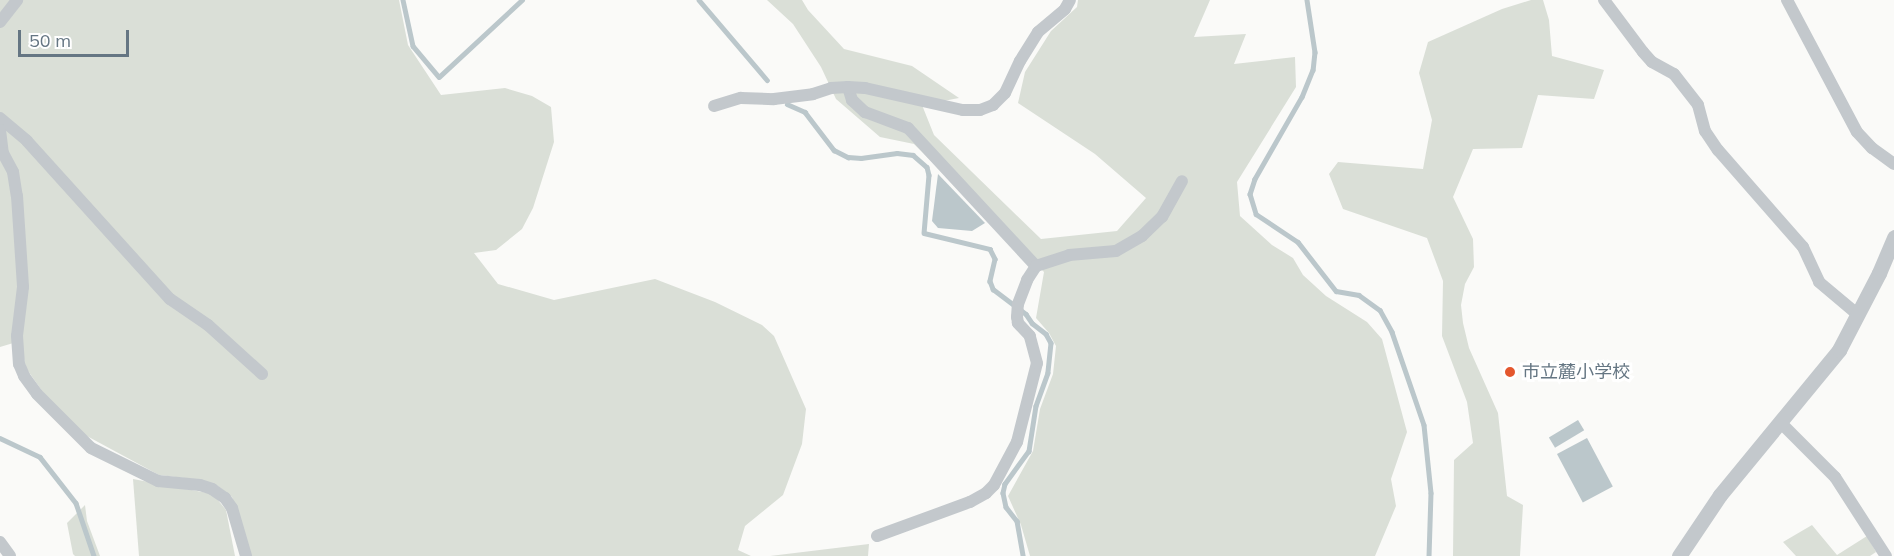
<!DOCTYPE html>
<html>
<head>
<meta charset="utf-8">
<style>
	body { margin:0 }
	#map { position:relative; width:1894px; height:556px; overflow:hidden; background:#fafaf8; font-family:Mulish,"Noto Sans JP",sans-serif }
	div>[style] { position:absolute }
	.green>* { inset:0; background:#dadfd7 }
	.water>* { inset:0; background:#bbc7cb; transform-origin:0 0 }
	.stream>* { height:4.5px; margin:-2.25px; padding:0 2.25px; transform-origin:2.25px; border-radius:2.25px; background:#bbc7cb }
	.minor>* { height:12px; margin:-6px; padding:0 6px; transform-origin:6px; border-radius:6px; background:#c3c8cc }
	.tertiary>* { height:15px; margin:-7.5px; padding:0 7.5px; transform-origin:7.5px; border-radius:7.5px; background:#c3c8cc }
	.dots>* { width:16px; height:16px; translate:-50% -50%; box-sizing:border-box; border:3px solid #fff; border-radius:50% }
	span { translate:-50% -50%; white-space:nowrap; text-align:center; line-height:1.15; -webkit-text-stroke:6px #fff; paint-order:stroke }
	.poi-label { font-size:18px; color:#657683 }
	.left { translate:0 -50%; text-align:left }
	.scale { position:absolute; left:18px; top:30px; width:111px; height:27px; box-sizing:border-box; border:3px solid #657683; border-top:0; padding-left:8px; font-size:18px; line-height:21px; white-space:nowrap; color:#657683; -webkit-text-stroke:4px #fff; paint-order:stroke }
</style>
</head>
<body>
<div id="map">
	<div class="green">
		<div style="clip-path:polygon(0 0,399px 0,408px 45px,441px 95px,505px 88px,532px 96px,551px 107px,554px 142px,533px 208px,522px 229px,496px 250px,474px 253px,498px 284px,554px 300px,655px 279px,715px 302px,762px 325px,774px 336px,806px 409px,802px 444px,783px 495px,745px 526px,738px 550px,751px 556px,251px 556px,232px 497px,218px 486px,193px 479px,159px 475px,85px 435px,47px 398px,26px 368px,20px 341px,0 347px)"></div>
		<div style="clip-path:polygon(767px 0,802px 0,808px 10px,844px 49px,912px 66px,959px 98px,922px 105px,934px 135px,1041px 239px,1117px 231px,1146px 198px,1095px 154px,1018px 103px,1025px 72px,1051px 31px,1077px 7px,1078px 0,1210px 0,1194px 37px,1246px 34px,1234px 64px,1295px 57px,1296px 87px,1237px 182px,1240px 216px,1272px 245px,1293px 258px,1303px 275px,1326px 296px,1367px 322px,1382px 339px,1407px 432px,1391px 479px,1396px 506px,1375px 556px,1030px 556px,1021px 525px,1008px 496px,1033px 451px,1040px 409px,1053px 374px,1056px 346px,1049px 333px,1036px 318px,1044px 272px,914px 144px,880px 137px,836px 99px,821px 67px,793px 24px)"></div>
		<div style="clip-path:polygon(1531px 0,1543px 0,1549px 20px,1552px 56px,1604px 70px,1594px 99px,1538px 95px,1522px 148px,1473px 149px,1453px 197px,1473px 239px,1474px 267px,1465px 284px,1461px 305px,1463px 323px,1469px 348px,1498px 413px,1507px 496px,1523px 505px,1520px 556px,1453px 556px,1454px 460px,1473px 443px,1467px 402px,1442px 336px,1443px 281px,1427px 238px,1343px 209px,1329px 174px,1338px 162px,1423px 169px,1432px 120px,1419px 73px,1428px 42px,1502px 9px)"></div>
		<div style="clip-path:polygon(133px 479px,213px 494px,226px 510px,235px 556px,139px 556px)"></div>
		<div style="clip-path:polygon(85px 505px,87px 521px,100px 556px,75px 556px,73px 554px,67px 523px)"></div>
		<div style="clip-path:polygon(1812px 525px,1837px 555px,1867px 536px,1876px 552px,1870px 556px,1796px 556px,1783px 542px)"></div>
		<div style="clip-path:polygon(869px 544px,868px 556px,770px 556px)"></div>
	</div>
	<div class="water">
		<div style="clip-path:polygon(938px 174px,985px 223px,972px 231px,938px 228px,932px 221px)"></div>
		<div style="left:1578px;top:420px;width:12px;height:34px;rotate:59deg"></div>
		<div style="left:1587px;top:438px;width:55px;height:34px;rotate:62deg"></div>
	</div>
	<div class="stream">
		<div style="left:403px;top:0;width:47px;rotate:77.7deg"></div>
		<div style="left:413px;top:46px;width:40px;rotate:50deg"></div>
		<div style="left:439px;top:77px;width:113px;rotate:-42.9deg"></div>
		<div style="left:699px;top:0;width:105px;rotate:49.6deg"></div>
		<div style="left:1307px;top:0;width:53px;rotate:81.3deg"></div>
		<div style="left:1315px;top:52px;width:18px;rotate:96deg"></div>
		<div style="left:1313px;top:70px;width:29px;rotate:112deg"></div>
		<div style="left:1302px;top:97px;width:95px;rotate:119.8deg"></div>
		<div style="left:1255px;top:179px;width:16px;rotate:108deg"></div>
		<div style="left:1250px;top:194px;width:21px;rotate:73deg"></div>
		<div style="left:1256px;top:214px;width:50px;rotate:33.7deg"></div>
		<div style="left:1298px;top:242px;width:62px;rotate:52.2deg"></div>
		<div style="left:1336px;top:291px;width:23px;rotate:10deg"></div>
		<div style="left:1359px;top:295px;width:26px;rotate:36deg"></div>
		<div style="left:1380px;top:310px;width:25px;rotate:61deg"></div>
		<div style="left:1392px;top:332px;width:98px;rotate:71deg"></div>
		<div style="left:1424px;top:425px;width:68px;rotate:84.1deg"></div>
		<div style="left:1431px;top:493px;width:63px;rotate:91.8deg"></div>
		<div style="left:787px;top:104px;width:20px;rotate:24deg"></div>
		<div style="left:805px;top:112px;width:48px;rotate:52.7deg"></div>
		<div style="left:834px;top:150px;width:16px;rotate:27deg"></div>
		<div style="left:848px;top:157px;width:13px;rotate:4deg"></div>
		<div style="left:861px;top:158px;width:36px;rotate:-8deg"></div>
		<div style="left:897px;top:153px;width:16px;rotate:7deg"></div>
		<div style="left:913px;top:155px;width:18px;rotate:41deg"></div>
		<div style="left:927px;top:167px;width:8px;rotate:76deg"></div>
		<div style="left:929px;top:175px;width:58px;rotate:94.9deg"></div>
		<div style="left:924px;top:233px;width:68px;rotate:13.6deg"></div>
		<div style="left:990px;top:249px;width:11px;rotate:63deg"></div>
		<div style="left:995px;top:259px;width:23px;rotate:103deg"></div>
		<div style="left:990px;top:281px;width:9px;rotate:69deg"></div>
		<div style="left:993px;top:289px;width:41px;rotate:37.1deg"></div>
		<div style="left:1026px;top:314px;width:11px;rotate:56deg"></div>
		<div style="left:1032px;top:323px;width:18px;rotate:38deg"></div>
		<div style="left:1046px;top:334px;width:10px;rotate:61deg"></div>
		<div style="left:1051px;top:343px;width:30px;rotate:96deg"></div>
		<div style="left:1048px;top:373px;width:35px;rotate:110deg"></div>
		<div style="left:1036px;top:406px;width:46px;rotate:98.8deg"></div>
		<div style="left:1029px;top:451px;width:41px;rotate:126deg"></div>
		<div style="left:1005px;top:484px;width:9px;rotate:103deg"></div>
		<div style="left:1003px;top:493px;width:14px;rotate:78deg"></div>
		<div style="left:1006px;top:507px;width:18px;rotate:52deg"></div>
		<div style="left:1017px;top:521px;width:36px;rotate:80deg"></div>
		<div style="left:0;top:438px;width:44px;rotate:25.4deg"></div>
		<div style="left:40px;top:457px;width:58px;rotate:52deg"></div>
		<div style="left:76px;top:503px;width:56px;rotate:71.2deg"></div>
	</div>
	<div class="minor">
		<div style="left:1604px;top:0;width:65px;rotate:53.1deg"></div>
		<div style="left:1643px;top:52px;width:13px;rotate:48deg"></div>
		<div style="left:1652px;top:62px;width:25px;rotate:29deg"></div>
		<div style="left:1674px;top:74px;width:39px;rotate:52deg"></div>
		<div style="left:1698px;top:105px;width:27px;rotate:75deg"></div>
		<div style="left:1705px;top:131px;width:23px;rotate:56deg"></div>
		<div style="left:1718px;top:150px;width:129px;rotate:48.8deg"></div>
		<div style="left:1803px;top:247px;width:38px;rotate:65deg"></div>
		<div style="left:1819px;top:282px;width:50px;rotate:40.1deg"></div>
		<div style="left:1787px;top:0;width:149px;rotate:62.1deg"></div>
		<div style="left:1857px;top:132px;width:22px;rotate:47deg"></div>
		<div style="left:1872px;top:148px;width:27px;rotate:36deg"></div>
		<div style="left:0;top:22px;width:28px;rotate:-52deg"></div>
		<div style="left:848px;top:87px;width:14px;rotate:73deg"></div>
		<div style="left:852px;top:100px;width:18px;rotate:43deg"></div>
		<div style="left:865px;top:112px;width:46px;rotate:20.4deg"></div>
		<div style="left:908px;top:128px;width:188px;rotate:47.2deg"></div>
		<div style="left:714px;top:106px;width:28px;rotate:-17deg"></div>
		<div style="left:741px;top:98px;width:33px;rotate:2deg"></div>
		<div style="left:774px;top:99px;width:39px;rotate:-7deg"></div>
		<div style="left:813px;top:94px;width:19px;rotate:-18deg"></div>
		<div style="left:831px;top:88px;width:17px;rotate:-3deg"></div>
		<div style="left:848px;top:87px;width:17px;rotate:3deg"></div>
		<div style="left:865px;top:88px;width:100px;rotate:12.7deg"></div>
		<div style="left:963px;top:110px;width:17px"></div>
		<div style="left:980px;top:110px;width:14px;rotate:-21deg"></div>
		<div style="left:993px;top:105px;width:17px;rotate:-45deg"></div>
		<div style="left:1005px;top:93px;width:35px;rotate:-65deg"></div>
		<div style="left:1020px;top:61px;width:34px;rotate:-58deg"></div>
		<div style="left:1038px;top:32px;width:35px;rotate:-40deg"></div>
		<div style="left:1065px;top:9px;width:10px;rotate:-61deg"></div>
		<div style="left:0;top:118px;width:35px;rotate:40deg"></div>
		<div style="left:27px;top:141px;width:213px;rotate:47.9deg"></div>
		<div style="left:170px;top:299px;width:46px;rotate:34.4deg"></div>
		<div style="left:208px;top:325px;width:73px;rotate:42.2deg"></div>
		<div style="left:0;top:130px;width:23px;rotate:83deg"></div>
		<div style="left:3px;top:153px;width:21px;rotate:62deg"></div>
		<div style="left:13px;top:172px;width:24px;rotate:81deg"></div>
		<div style="left:17px;top:196px;width:91px;rotate:86.2deg"></div>
		<div style="left:23px;top:287px;width:49px;rotate:97deg"></div>
		<div style="left:17px;top:336px;width:28px;rotate:86deg"></div>
		<div style="left:19px;top:364px;width:13px;rotate:67deg"></div>
		<div style="left:24px;top:376px;width:22px;rotate:54deg"></div>
		<div style="left:37px;top:394px;width:76px;rotate:45deg"></div>
		<div style="left:91px;top:448px;width:75px;rotate:26.2deg"></div>
		<div style="left:158px;top:481px;width:42px;rotate:5.4deg"></div>
		<div style="left:200px;top:485px;width:13px;rotate:18deg"></div>
		<div style="left:212px;top:489px;width:16px;rotate:35deg"></div>
		<div style="left:225px;top:498px;width:12px;rotate:55deg"></div>
		<div style="left:232px;top:508px;width:50px;rotate:73.7deg"></div>
		<div style="left:1780px;top:422px;width:78px;rotate:45deg"></div>
		<div style="left:1835px;top:477px;width:94px;rotate:57.2deg"></div>
		<div style="left:877px;top:536px;width:99px;rotate:-20.1deg"></div>
		<div style="left:970px;top:502px;width:18px;rotate:-29deg"></div>
		<div style="left:986px;top:493px;width:11px;rotate:-45deg"></div>
		<div style="left:994px;top:485px;width:49px;rotate:-61.9deg"></div>
		<div style="left:1017px;top:442px;width:81px;rotate:-75.8deg"></div>
		<div style="left:1037px;top:363px;width:28px;rotate:-105deg"></div>
		<div style="left:1030px;top:336px;width:18px;rotate:-133deg"></div>
		<div style="left:1018px;top:323px;width:6px;rotate:-99deg"></div>
		<div style="left:1017px;top:317px;width:13px;rotate:-86deg"></div>
		<div style="left:1018px;top:304px;width:26px;rotate:-69deg"></div>
		<div style="left:1027px;top:280px;width:17px;rotate:-57deg"></div>
		<div style="left:1036px;top:266px;width:35px;rotate:-18deg"></div>
		<div style="left:1069px;top:255px;width:47px;rotate:-4.9deg"></div>
		<div style="left:1116px;top:251px;width:30px;rotate:-30deg"></div>
		<div style="left:1142px;top:236px;width:28px;rotate:-44deg"></div>
		<div style="left:1162px;top:217px;width:41px;rotate:-60.9deg"></div>
		<div style="left:0;top:542px;width:17px;rotate:54deg"></div>
	</div>
	<div class="tertiary">
		<div style="left:1679px;top:556px;width:73px;rotate:-56.1deg"></div>
		<div style="left:1720px;top:495px;width:188px;rotate:-50.6deg"></div>
		<div style="left:1839px;top:350px;width:87px;rotate:-62.5deg"></div>
		<div style="left:1879px;top:273px;width:39px;rotate:-67deg"></div>
	</div>
	<div class="dots">
		<div style="left:1510px;top:372px;background:#e4572e"></div>
	</div>
	<div class="poi-label">
		<span class="left" style="left:1522px;top:372px">市立麓小学校</span>
	</div>
	<div class="scale">50 m</div>
</div>
</body>
</html>
